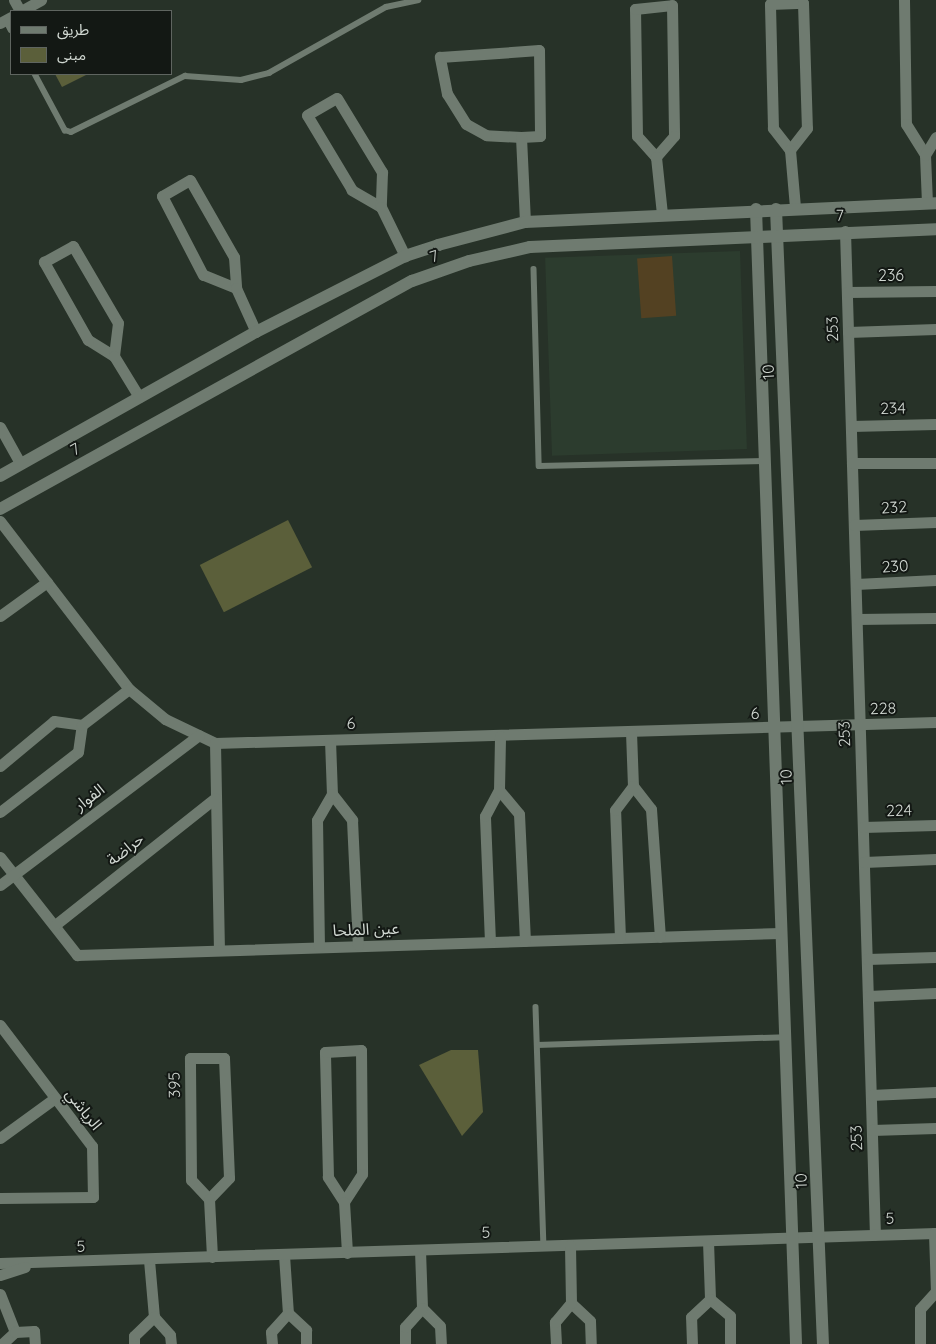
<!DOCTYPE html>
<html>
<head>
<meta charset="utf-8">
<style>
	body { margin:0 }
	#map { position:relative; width:936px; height:1344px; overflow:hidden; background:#273228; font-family:Quicksand,"Noto Sans Arabic",sans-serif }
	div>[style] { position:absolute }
	.built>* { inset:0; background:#2c3c2e; transform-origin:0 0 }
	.green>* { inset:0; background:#534122; transform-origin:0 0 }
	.building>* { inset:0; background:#5b5f3a; transform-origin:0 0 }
	.lane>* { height:5.5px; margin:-2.75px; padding:0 2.75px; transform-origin:2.75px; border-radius:2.75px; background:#6f7b70 }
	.street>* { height:11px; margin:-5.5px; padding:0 5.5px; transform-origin:5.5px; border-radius:5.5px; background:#6f7b70 }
	.secondary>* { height:12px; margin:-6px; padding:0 6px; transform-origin:6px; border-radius:6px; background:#6f7b70 }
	span { translate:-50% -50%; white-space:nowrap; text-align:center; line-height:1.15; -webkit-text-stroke:4px #131814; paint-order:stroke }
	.street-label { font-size:16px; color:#d1d8d2 }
	.legend { position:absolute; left:10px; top:10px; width:162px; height:65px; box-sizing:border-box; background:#131814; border:1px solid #5f6560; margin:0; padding:6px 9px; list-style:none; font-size:15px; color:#d1d8d2 }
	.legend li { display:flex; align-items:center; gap:10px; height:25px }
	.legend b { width:25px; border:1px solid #5f6560 }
</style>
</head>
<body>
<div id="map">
	<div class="built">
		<div style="left:740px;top:251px;width:198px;height:195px;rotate:88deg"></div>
	</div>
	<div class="green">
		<div style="left:672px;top:256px;width:60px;height:35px;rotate:86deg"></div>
	</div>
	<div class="building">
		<div style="clip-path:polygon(55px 74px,88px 74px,62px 87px)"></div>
		<div style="left:288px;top:520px;width:53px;height:99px;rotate:63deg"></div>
		<div style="clip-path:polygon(451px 1050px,478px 1050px,483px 1112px,462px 1136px,419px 1065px)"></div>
	</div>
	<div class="lane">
		<div style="left:6px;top:20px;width:11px;rotate:63deg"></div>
		<div style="left:35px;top:74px;width:64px;rotate:61.8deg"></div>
		<div style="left:65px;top:130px;width:6px;rotate:18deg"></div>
		<div style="left:71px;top:132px;width:127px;rotate:-26.2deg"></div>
		<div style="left:185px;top:76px;width:56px;rotate:4.1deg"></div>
		<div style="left:241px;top:80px;width:29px;rotate:-14deg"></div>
		<div style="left:269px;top:73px;width:134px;rotate:-29.4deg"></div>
		<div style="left:386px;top:7px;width:33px;rotate:-12deg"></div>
		<div style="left:534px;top:269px;width:197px;rotate:88.5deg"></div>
		<div style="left:539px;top:466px;width:226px;rotate:-1.3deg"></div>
		<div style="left:536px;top:1007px;width:239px;rotate:88.1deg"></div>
		<div style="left:537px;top:1045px;width:248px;rotate:-1.8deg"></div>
	</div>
	<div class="street">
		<div style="left:14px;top:0;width:13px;rotate:61deg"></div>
		<div style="left:904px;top:0;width:124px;rotate:89.1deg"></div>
		<div style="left:906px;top:124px;width:36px;rotate:58deg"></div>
		<div style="left:925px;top:155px;width:48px;rotate:87.6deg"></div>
		<div style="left:21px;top:11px;width:23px;rotate:-29deg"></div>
		<div style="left:0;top:23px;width:13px;rotate:-29deg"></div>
		<div style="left:521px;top:137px;width:35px;rotate:-177deg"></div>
		<div style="left:486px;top:135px;width:23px;rotate:-151deg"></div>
		<div style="left:466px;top:124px;width:36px;rotate:-122deg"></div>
		<div style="left:447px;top:94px;width:38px;rotate:-101deg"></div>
		<div style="left:440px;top:57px;width:99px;rotate:-4deg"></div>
		<div style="left:539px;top:50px;width:86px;rotate:89.3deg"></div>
		<div style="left:540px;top:136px;width:19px;rotate:177deg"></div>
		<div style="left:521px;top:137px;width:85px;rotate:87.3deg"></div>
		<div style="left:790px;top:150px;width:28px;rotate:-128deg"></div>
		<div style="left:773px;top:128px;width:124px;rotate:-91.4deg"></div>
		<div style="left:770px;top:4px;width:33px;rotate:-2deg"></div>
		<div style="left:803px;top:3px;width:125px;rotate:88.2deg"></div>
		<div style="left:807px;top:128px;width:28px;rotate:128deg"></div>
		<div style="left:790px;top:150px;width:57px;rotate:85deg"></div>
		<div style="left:925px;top:155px;width:21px;rotate:-59deg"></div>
		<div style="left:656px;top:157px;width:28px;rotate:-132deg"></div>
		<div style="left:637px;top:136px;width:127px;rotate:-90.9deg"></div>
		<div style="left:635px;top:9px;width:37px;rotate:-6deg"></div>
		<div style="left:672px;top:5px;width:131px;rotate:89.1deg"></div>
		<div style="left:674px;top:136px;width:28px;rotate:131deg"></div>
		<div style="left:656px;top:157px;width:57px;rotate:84deg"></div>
		<div style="left:381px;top:207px;width:34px;rotate:-150deg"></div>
		<div style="left:352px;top:190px;width:87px;rotate:-121deg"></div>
		<div style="left:307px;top:115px;width:34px;rotate:-30deg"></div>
		<div style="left:337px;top:98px;width:87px;rotate:58.7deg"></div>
		<div style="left:382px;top:172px;width:35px;rotate:92deg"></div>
		<div style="left:381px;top:207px;width:55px;rotate:63.9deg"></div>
		<div style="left:845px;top:231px;width:1004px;rotate:88.29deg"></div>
		<div style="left:236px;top:288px;width:35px;rotate:-158deg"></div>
		<div style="left:203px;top:275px;width:89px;rotate:-117.4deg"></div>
		<div style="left:162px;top:196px;width:32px;rotate:-30deg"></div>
		<div style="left:190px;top:180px;width:89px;rotate:60.3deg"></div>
		<div style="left:234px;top:257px;width:31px;rotate:86deg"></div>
		<div style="left:236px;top:288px;width:48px;rotate:65.6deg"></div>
		<div style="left:847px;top:292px;width:89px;rotate:-0.6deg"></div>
		<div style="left:848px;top:332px;width:88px;rotate:-2deg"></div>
		<div style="left:114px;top:356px;width:31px;rotate:-148deg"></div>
		<div style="left:88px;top:340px;width:90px;rotate:-119.4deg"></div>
		<div style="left:44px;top:262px;width:33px;rotate:-29deg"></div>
		<div style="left:73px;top:246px;width:89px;rotate:59.7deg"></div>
		<div style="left:118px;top:323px;width:33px;rotate:97deg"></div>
		<div style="left:114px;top:356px;width:48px;rotate:58.6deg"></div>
		<div style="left:851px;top:426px;width:85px;rotate:-1.3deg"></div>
		<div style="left:0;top:427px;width:41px;rotate:60.9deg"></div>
		<div style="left:852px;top:463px;width:84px"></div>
		<div style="left:0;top:521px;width:212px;rotate:52.5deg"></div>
		<div style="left:129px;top:689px;width:47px;rotate:39.8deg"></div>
		<div style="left:165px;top:719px;width:55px;rotate:25.6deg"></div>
		<div style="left:215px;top:743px;width:721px;rotate:-1.67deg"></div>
		<div style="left:854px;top:525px;width:82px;rotate:-2.1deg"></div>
		<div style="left:856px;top:584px;width:80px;rotate:-2.9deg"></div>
		<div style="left:0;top:616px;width:58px;rotate:-35.9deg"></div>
		<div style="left:857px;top:619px;width:79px;rotate:-0.7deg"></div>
		<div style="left:631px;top:732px;width:54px;rotate:87.9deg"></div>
		<div style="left:330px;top:740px;width:54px;rotate:87.9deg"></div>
		<div style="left:215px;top:743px;width:206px;rotate:88.9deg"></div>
		<div style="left:0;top:766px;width:70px;rotate:-39.8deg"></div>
		<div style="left:54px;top:721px;width:28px;rotate:8deg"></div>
		<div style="left:499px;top:790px;width:54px;rotate:-88.9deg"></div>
		<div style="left:0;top:812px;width:98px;rotate:-37.6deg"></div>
		<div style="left:78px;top:752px;width:27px;rotate:-82deg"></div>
		<div style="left:82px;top:725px;width:59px;rotate:-37.5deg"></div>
		<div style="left:863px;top:827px;width:73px;rotate:-1.6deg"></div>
		<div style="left:0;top:857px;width:125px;rotate:51.8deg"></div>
		<div style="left:77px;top:955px;width:704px;rotate:-1.79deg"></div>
		<div style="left:864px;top:862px;width:72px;rotate:-2.4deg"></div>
		<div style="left:0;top:885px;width:249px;rotate:-37deg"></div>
		<div style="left:55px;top:925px;width:204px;rotate:-38.4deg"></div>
		<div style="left:620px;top:938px;width:128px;rotate:-92.2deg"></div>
		<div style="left:615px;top:810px;width:30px;rotate:-53deg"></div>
		<div style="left:633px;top:786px;width:29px;rotate:52deg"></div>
		<div style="left:651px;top:809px;width:128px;rotate:86deg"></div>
		<div style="left:490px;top:942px;width:126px;rotate:-92.3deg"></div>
		<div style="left:485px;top:816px;width:30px;rotate:-62deg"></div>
		<div style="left:499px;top:790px;width:31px;rotate:50deg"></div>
		<div style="left:519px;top:814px;width:127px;rotate:87.3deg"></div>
		<div style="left:319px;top:947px;width:127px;rotate:-90.9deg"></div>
		<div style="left:317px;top:820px;width:30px;rotate:-60deg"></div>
		<div style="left:332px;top:794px;width:33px;rotate:52deg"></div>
		<div style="left:352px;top:820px;width:125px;rotate:87.3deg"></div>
		<div style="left:867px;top:959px;width:69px;rotate:-1.7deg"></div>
		<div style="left:868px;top:996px;width:68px;rotate:-2.5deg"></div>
		<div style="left:0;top:1025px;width:152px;rotate:52.8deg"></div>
		<div style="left:92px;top:1146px;width:51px;rotate:88.9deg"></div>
		<div style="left:93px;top:1197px;width:93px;rotate:179.4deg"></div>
		<div style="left:871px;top:1095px;width:65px;rotate:-2.6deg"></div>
		<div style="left:872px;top:1130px;width:64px;rotate:-1.8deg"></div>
		<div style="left:0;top:1138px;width:68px;rotate:-36deg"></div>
		<div style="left:209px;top:1199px;width:26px;rotate:-133deg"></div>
		<div style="left:191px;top:1180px;width:122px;rotate:-90.5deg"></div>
		<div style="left:190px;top:1058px;width:34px"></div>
		<div style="left:224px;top:1058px;width:120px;rotate:87.6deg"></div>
		<div style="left:229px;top:1178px;width:29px;rotate:134deg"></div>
		<div style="left:209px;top:1199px;width:58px;rotate:87deg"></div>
		<div style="left:344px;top:1202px;width:30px;rotate:-123deg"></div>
		<div style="left:328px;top:1177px;width:125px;rotate:-91.4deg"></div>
		<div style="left:325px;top:1052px;width:36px;rotate:-3deg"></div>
		<div style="left:361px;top:1050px;width:124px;rotate:89.5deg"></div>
		<div style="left:362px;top:1174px;width:33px;rotate:123deg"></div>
		<div style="left:344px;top:1202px;width:51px;rotate:86.6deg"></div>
		<div style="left:708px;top:1241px;width:58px;rotate:88deg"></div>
		<div style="left:710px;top:1299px;width:26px;rotate:40deg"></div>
		<div style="left:730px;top:1316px;width:28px;rotate:90deg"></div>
		<div style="left:420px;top:1250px;width:58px;rotate:88deg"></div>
		<div style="left:422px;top:1308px;width:25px;rotate:45deg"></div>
		<div style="left:440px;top:1326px;width:18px;rotate:87deg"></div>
		<div style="left:284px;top:1255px;width:58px;rotate:86.1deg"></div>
		<div style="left:288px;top:1313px;width:25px;rotate:43deg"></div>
		<div style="left:306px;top:1330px;width:14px;rotate:90deg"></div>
		<div style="left:149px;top:1260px;width:57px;rotate:85deg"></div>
		<div style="left:154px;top:1317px;width:24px;rotate:48deg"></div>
		<div style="left:170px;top:1335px;width:9px;rotate:84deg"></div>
		<div style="left:0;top:1263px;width:936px;rotate:-1.84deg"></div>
		<div style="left:0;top:1275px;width:26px;rotate:-18deg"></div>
		<div style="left:0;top:1294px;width:41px;rotate:68.5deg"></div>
		<div style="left:571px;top:1303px;width:26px;rotate:43deg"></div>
		<div style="left:590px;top:1321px;width:23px;rotate:88deg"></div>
		<div style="left:2px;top:1344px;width:18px;rotate:-43deg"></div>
		<div style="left:15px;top:1332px;width:19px;rotate:-3deg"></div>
		<div style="left:34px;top:1331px;width:13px;rotate:86deg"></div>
		<div style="left:134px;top:1344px;width:8px;rotate:-90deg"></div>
		<div style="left:134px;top:1336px;width:28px;rotate:-44deg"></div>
		<div style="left:272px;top:1344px;width:12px;rotate:-95deg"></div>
		<div style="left:271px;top:1332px;width:25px;rotate:-48deg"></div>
		<div style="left:405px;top:1344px;width:17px;rotate:-90deg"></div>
		<div style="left:405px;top:1327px;width:25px;rotate:-48deg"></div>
		<div style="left:556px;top:1344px;width:22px;rotate:-93deg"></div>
		<div style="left:555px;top:1322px;width:25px;rotate:-50deg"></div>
		<div style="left:571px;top:1303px;width:58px;rotate:-91deg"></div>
		<div style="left:692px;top:1344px;width:27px;rotate:-92deg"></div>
		<div style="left:691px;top:1317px;width:26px;rotate:-43deg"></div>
		<div style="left:920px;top:1344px;width:35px;rotate:-90deg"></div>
		<div style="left:920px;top:1309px;width:24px;rotate:-48deg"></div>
		<div style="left:936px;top:1291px;width:58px;rotate:-92deg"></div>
	</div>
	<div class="secondary">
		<div style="left:756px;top:209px;width:1136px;rotate:87.98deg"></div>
		<div style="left:776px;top:209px;width:1136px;rotate:87.63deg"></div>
		<div style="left:0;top:476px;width:294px;rotate:-29.4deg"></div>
		<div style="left:256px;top:332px;width:167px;rotate:-27deg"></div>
		<div style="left:405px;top:256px;width:35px;rotate:-18deg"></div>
		<div style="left:438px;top:245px;width:90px;rotate:-14.8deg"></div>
		<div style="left:525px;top:222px;width:411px;rotate:-2.6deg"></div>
		<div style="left:0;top:509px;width:471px;rotate:-29deg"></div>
		<div style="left:412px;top:281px;width:60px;rotate:-19.3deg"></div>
		<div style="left:469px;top:261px;width:63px;rotate:-12.9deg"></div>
		<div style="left:530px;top:247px;width:406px;rotate:-2.5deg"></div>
	</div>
	<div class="street-label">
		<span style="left:840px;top:215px;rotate:-2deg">7</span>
		<span style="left:434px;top:256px;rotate:-19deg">7</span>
		<span style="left:891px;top:275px">236</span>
		<span style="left:832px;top:329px;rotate:-92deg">253</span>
		<span style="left:768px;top:372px;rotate:-93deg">10</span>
		<span style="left:893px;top:408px;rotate:-1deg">234</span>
		<span style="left:75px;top:449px;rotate:-29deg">7</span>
		<span style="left:894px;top:507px;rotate:-3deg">232</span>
		<span style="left:895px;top:566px;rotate:-3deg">230</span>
		<span style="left:883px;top:708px;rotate:-2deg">228</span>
		<span style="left:755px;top:713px;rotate:-1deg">6</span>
		<span style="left:351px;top:723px;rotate:-1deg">6</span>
		<span style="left:844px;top:734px;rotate:-92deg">253</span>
		<span style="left:786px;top:777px;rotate:-92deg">10</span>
		<span style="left:89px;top:797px;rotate:-37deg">الفوار</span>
		<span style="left:899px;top:810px;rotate:-2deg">224</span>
		<span style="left:125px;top:849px;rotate:-38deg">حراضة</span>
		<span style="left:366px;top:929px;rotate:-2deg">عين الملحا</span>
		<span style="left:174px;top:1085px;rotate:-91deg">395</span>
		<span style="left:84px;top:1109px;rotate:52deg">الرياشي</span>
		<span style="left:856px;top:1138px;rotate:-92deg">253</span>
		<span style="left:801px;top:1181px;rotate:-92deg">10</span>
		<span style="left:890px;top:1218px;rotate:-2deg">5</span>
		<span style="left:486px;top:1232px;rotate:-2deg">5</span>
		<span style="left:81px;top:1246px;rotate:-2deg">5</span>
	</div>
	<ul class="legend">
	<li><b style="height:6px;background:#6f7b70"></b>طريق</li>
	<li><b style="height:14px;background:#5b5f3a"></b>مبنى</li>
	</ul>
</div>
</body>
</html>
